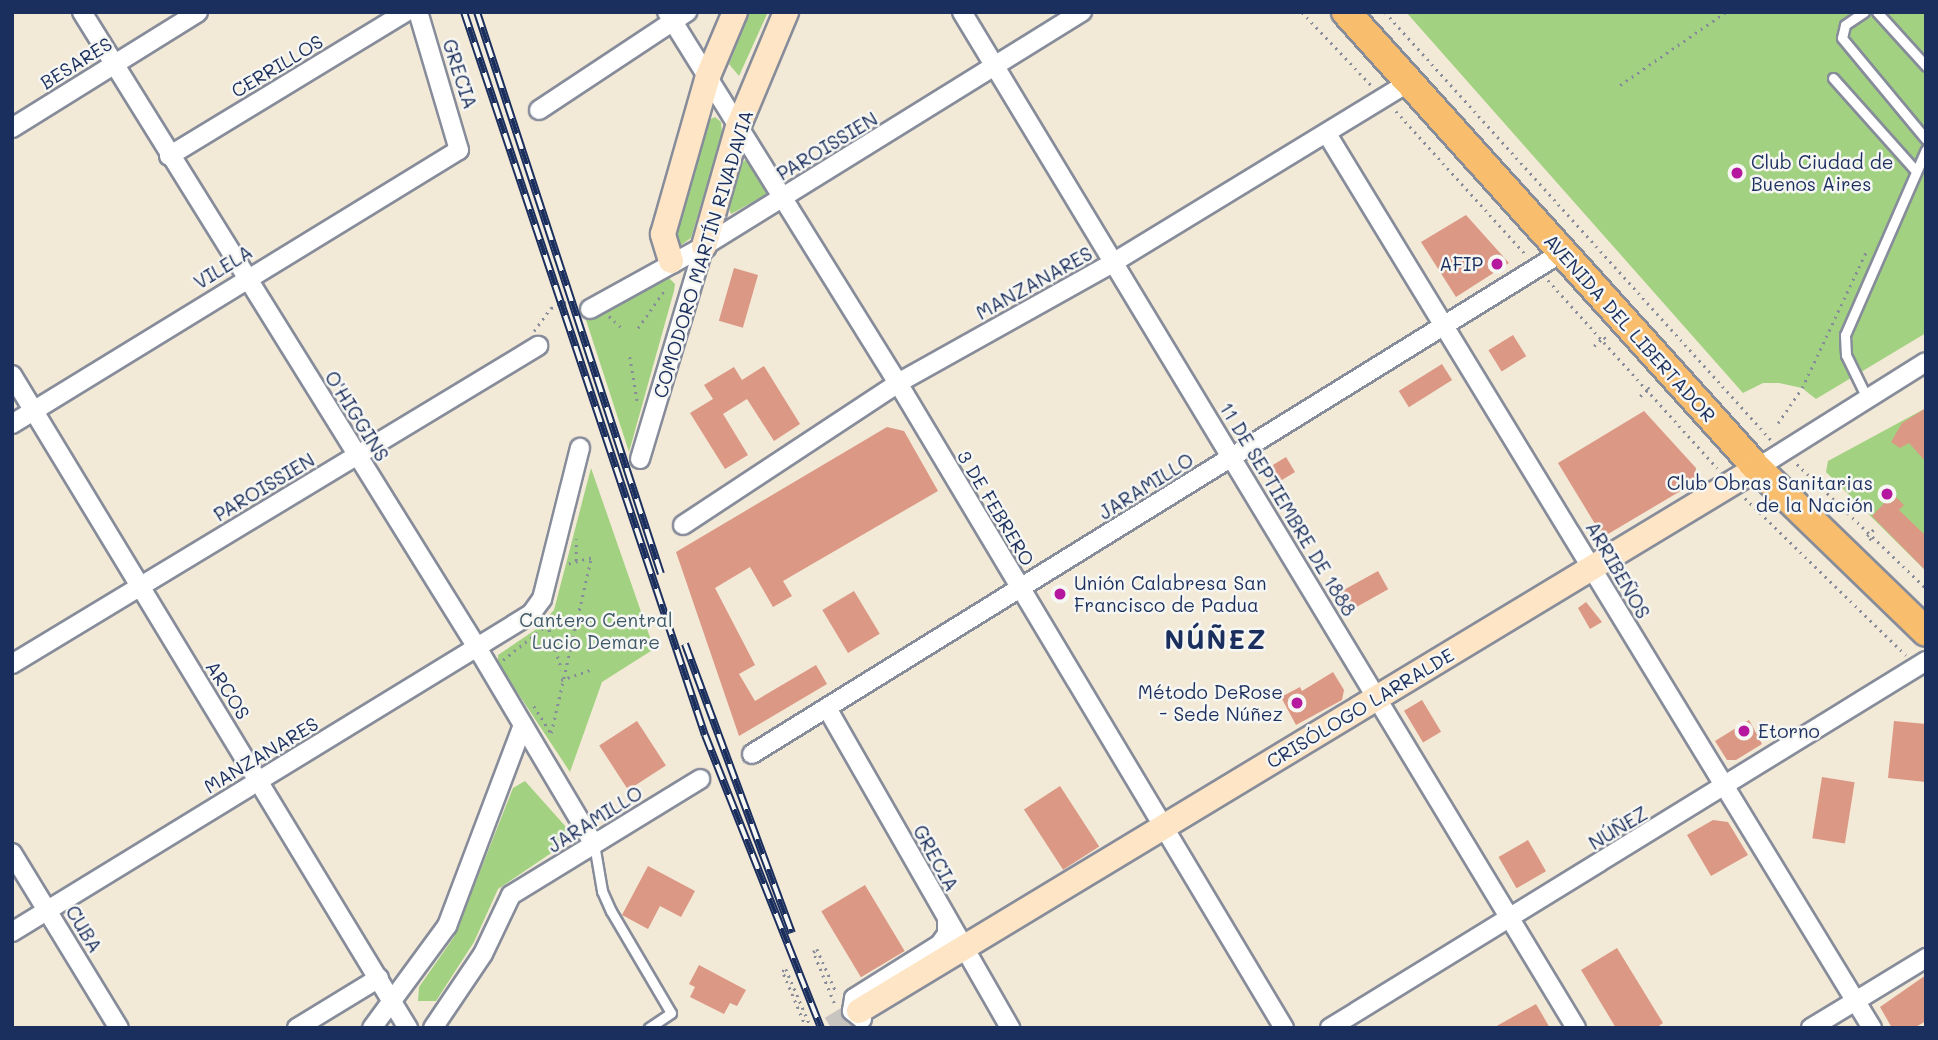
<!DOCTYPE html>
<html>
<head>
<meta charset="utf-8">
<style>
	body { margin:0 }
	#map { position:relative; width:1938px; height:1040px; overflow:hidden; background:#f3e9d7; font-family:Mali,sans-serif }
	div>[style] { position:absolute }
	.green>* { inset:0; background:#a2d281 }
	.building>* { inset:0; background:#db9884; transform-origin:0 0 }
	.secondary-tunnel>* { height:24px; margin-top:-12px; transform-origin:0; background:repeating-linear-gradient(90deg,#c8c4bf 0 24px,transparent 0 36px) }
	.path>* { height:2.5px; margin-top:-1.25px; transform-origin:0; background:repeating-linear-gradient(90deg,#878c9a 0 2px,transparent 0 7px) }
	.roads { filter:drop-shadow(2px 0 #878c9a) drop-shadow(-2px 0 #878c9a) drop-shadow(0 2px #878c9a) drop-shadow(0 -2px #878c9a) }
	.lane>* { height:9px; margin:-4.5px; padding:0 4.5px; transform-origin:4.5px; border-radius:4.5px; background:#fff }
	.street>* { height:18px; margin:-9px; padding:0 9px; transform-origin:9px; border-radius:9px; background:#fff }
	.secondary>* { height:24px; margin:-12px; padding:0 12px; transform-origin:12px; border-radius:12px; background:#fde5c5 }
	.primary>* { height:28px; margin:-14px; padding:0 14px; transform-origin:14px; border-radius:14px; background:#f9be6d }
	.rail>* { height:8px; margin-top:-4px; transform-origin:0; background:repeating-linear-gradient(90deg,#f6f6f2 0 16px,#1b2f5e 0 32px); box-sizing:border-box; border-block:2px solid #1b2f5e }
	.dots>* { width:19px; height:19px; translate:-50% -50%; box-sizing:border-box; border:4px solid #f6f6f2; border-radius:50% }
	span { translate:-50% -50%; white-space:nowrap; text-align:center; line-height:1.15; -webkit-text-stroke:5px #f6f6f2; paint-order:stroke }
	.street-label { font-size:19px; color:#1b2f5e }
	.poi-label { font-size:19px; color:#1b2f5e }
	.left { translate:0 -50%; text-align:left }
	.right { translate:-100% -50%; text-align:right }
	.park-label { font-size:19px; color:#3d5867 }
	.district-label { font-size:26px; color:#1b2f5e; font-weight:700; letter-spacing:2px }
	.frame { position:absolute; inset:0; border:14px solid #1b2f5e; pointer-events:none }
</style>
</head>
<body>
<div id="map">
	<div class="green">
		<div style="clip-path:polygon(750px 12px,768px 12px,739px 76px,729px 64px)"></div>
		<div style="clip-path:polygon(1406px 12px,1926px 12px,1926px 333px,1816px 399px,1802px 388px,1779px 383px,1763px 383px,1743px 393px)"></div>
		<div style="clip-path:polygon(715px 117px,721px 122px,722px 133px,691px 238px,681px 245px,673px 239px,703px 123px)"></div>
		<div style="clip-path:polygon(747px 159px,767px 194px,731px 214px,728px 206px,741px 163px)"></div>
		<div style="clip-path:polygon(667px 276px,675px 284px,674px 291px,629px 452px,586px 320px)"></div>
		<div style="clip-path:polygon(1926px 408px,1926px 571px,1826px 472px,1828px 461px)"></div>
		<div style="clip-path:polygon(591px 468px,654px 649px,602px 682px,570px 772px,498px 663px,498px 655px,535px 630px,554px 610px)"></div>
		<div style="clip-path:polygon(525px 781px,575px 837px,498px 889px,474px 942px,436px 1001px,418px 1001px,419px 987px,454px 937px,513px 788px)"></div>
	</div>
	<div class="building">
		<div style="clip-path:polygon(1466px 215px,1509px 263px,1456px 297px,1421px 242px)"></div>
		<div style="left:734px;top:268px;width:25px;height:55px;rotate:16deg"></div>
		<div style="left:1513px;top:335px;width:25px;height:29px;rotate:58deg"></div>
		<div style="left:1442px;top:364px;width:19px;height:51px;rotate:58deg"></div>
		<div style="clip-path:polygon(764px 366px,800px 424px,774px 441px,747px 399px,723px 414px,748px 455px,725px 469px,690px 413px,713px 399px,704px 385px,734px 367px,742px 380px)"></div>
		<div style="clip-path:polygon(1926px 408px,1926px 462px,1909px 443px,1900px 448px,1891px 442px,1902px 423px)"></div>
		<div style="clip-path:polygon(1644px 411px,1696px 468px,1694px 483px,1603px 537px,1558px 463px)"></div>
		<div style="clip-path:polygon(887px 427px,904px 431px,938px 491px,783px 581px,792px 596px,773px 607px,750px 567px,715px 588px,755px 665px,739px 674px,755px 701px,816px 665px,827px 684px,739px 736px,676px 552px)"></div>
		<div style="clip-path:polygon(1286px 457px,1295px 472px,1272px 486px,1266px 477px,1268px 468px)"></div>
		<div style="clip-path:polygon(1893px 494px,1904px 505px,1899px 510px,1926px 536px,1926px 571px,1872px 516px)"></div>
		<div style="left:1378px;top:571px;width:21px;height:48px;rotate:61deg"></div>
		<div style="left:854px;top:591px;width:50px;height:37px;rotate:59deg"></div>
		<div style="clip-path:polygon(1586px 602px,1602px 622px,1590px 629px,1578px 608px)"></div>
		<div style="clip-path:polygon(1333px 672px,1344px 690px,1342px 700px,1296px 725px,1281px 697px,1300px 687px,1302px 691px)"></div>
		<div style="left:1422px;top:700px;width:37px;height:21px;rotate:59deg"></div>
		<div style="clip-path:polygon(1749px 720px,1762px 744px,1736px 760px,1727px 760px,1715px 741px)"></div>
		<div style="left:637px;top:721px;width:53px;height:45px;rotate:57deg"></div>
		<div style="clip-path:polygon(1894px 721px,1926px 724px,1926px 782px,1888px 778px)"></div>
		<div style="left:1822px;top:777px;width:33px;height:62px;rotate:9deg"></div>
		<div style="left:1060px;top:786px;width:72px;height:43px;rotate:57deg"></div>
		<div style="clip-path:polygon(1713px 820px,1728px 822px,1748px 855px,1711px 876px,1687px 835px)"></div>
		<div style="left:1528px;top:840px;width:36px;height:34px;rotate:60deg"></div>
		<div style="clip-path:polygon(648px 866px,695px 891px,681px 917px,660px 906px,648px 929px,622px 915px)"></div>
		<div style="left:865px;top:885px;width:77px;height:51px;rotate:59deg"></div>
		<div style="clip-path:polygon(1617px 948px,1663px 1023px,1656px 1028px,1616px 1028px,1581px 970px)"></div>
		<div style="clip-path:polygon(699px 965px,746px 990px,737px 1006px,730px 1003px,724px 1014px,690px 997px,695px 987px,689px 984px)"></div>
		<div style="clip-path:polygon(1926px 975px,1926px 1021px,1914px 1028px,1892px 1028px,1880px 1007px)"></div>
		<div style="clip-path:polygon(1536px 1004px,1550px 1028px,1493px 1028px)"></div>
	</div>
	<div class="secondary-tunnel">
		<div style="left:831px;top:1028px;width:33px;rotate:-31deg"></div>
	</div>
	<div class="path">
		<div style="left:1302px;top:12px;width:102px;rotate:46.6deg"></div>
		<div style="left:1385px;top:12px;width:578px;rotate:47.95deg"></div>
		<div style="left:1620px;top:85px;width:129px;rotate:-34.6deg"></div>
		<div style="left:1396px;top:111px;width:193px;rotate:47.9deg"></div>
		<div style="left:1548px;top:280px;width:253px;rotate:48deg"></div>
		<div style="left:609px;top:316px;width:18px;rotate:43deg"></div>
		<div style="left:638px;top:328px;width:49px;rotate:-55deg"></div>
		<div style="left:534px;top:331px;width:29px;rotate:-54deg"></div>
		<div style="left:551px;top:308px;width:26px;rotate:-21deg"></div>
		<div style="left:1594px;top:346px;width:13px;rotate:-42deg"></div>
		<div style="left:1604px;top:337px;width:6px;rotate:45deg"></div>
		<div style="left:630px;top:357px;width:49px;rotate:80.5deg"></div>
		<div style="left:1640px;top:396px;width:11px;rotate:-38deg"></div>
		<div style="left:1649px;top:389px;width:6px;rotate:-129deg"></div>
		<div style="left:1778px;top:423px;width:42px;rotate:-55.6deg"></div>
		<div style="left:1802px;top:388px;width:153px;rotate:-64.8deg"></div>
		<div style="left:1797px;top:464px;width:179px;rotate:43.9deg"></div>
		<div style="left:1745px;top:498px;width:225px;rotate:44.3deg"></div>
		<div style="left:1871px;top:540px;width:6px;rotate:-135deg"></div>
		<div style="left:1867px;top:536px;width:11px;rotate:-45deg"></div>
		<div style="left:576px;top:561px;width:22px;rotate:-90deg"></div>
		<div style="left:547px;top:623px;width:49px;rotate:72.3deg"></div>
		<div style="left:503px;top:660px;width:53px;rotate:-38.8deg"></div>
		<div style="left:561px;top:680px;width:31px;rotate:-19deg"></div>
		<div style="left:534px;top:706px;width:32px;rotate:58deg"></div>
		<div style="left:551px;top:733px;width:180px;rotate:-77.1deg"></div>
		<div style="left:591px;top:558px;width:24px;rotate:165deg"></div>
		<div style="left:834px;top:1003px;width:55px;rotate:-112.4deg"></div>
		<div style="left:813px;top:952px;width:5px;rotate:-37deg"></div>
		<div style="left:817px;top:949px;width:49px;rotate:66deg"></div>
		<div style="left:806px;top:1028px;width:62px;rotate:-112.8deg"></div>
		<div style="left:782px;top:971px;width:4px;rotate:-27deg"></div>
		<div style="left:786px;top:969px;width:61px;rotate:66.8deg"></div>
	</div>
	<div class="roads">
		<div class="lane">
			<div style="left:1864px;top:12px;width:23px;rotate:146deg"></div>
			<div style="left:1845px;top:25px;width:13px;rotate:103deg"></div>
			<div style="left:1842px;top:38px;width:131px;rotate:50.3deg"></div>
			<div style="left:1877px;top:12px;width:73px;rotate:47.8deg"></div>
			<div style="left:1833px;top:78px;width:125px;rotate:48.3deg"></div>
			<div style="left:1867px;top:398px;width:48px;rotate:-116deg"></div>
			<div style="left:1846px;top:355px;width:20px;rotate:-93deg"></div>
			<div style="left:1845px;top:335px;width:202px;rotate:-66.4deg"></div>
			<div style="left:594px;top:844px;width:48px;rotate:80.3deg"></div>
			<div style="left:602px;top:891px;width:22px;rotate:66deg"></div>
			<div style="left:611px;top:911px;width:118px;rotate:59.5deg"></div>
			<div style="left:671px;top:1013px;width:27px;rotate:146deg"></div>
		</div>
		<div class="street">
			<div style="left:82px;top:12px;width:750px;rotate:58.13deg"></div>
			<div style="left:478px;top:649px;width:227px;rotate:59.3deg"></div>
			<div style="left:667px;top:12px;width:437px;rotate:58.1deg"></div>
			<div style="left:898px;top:383px;width:752px;rotate:59.1deg"></div>
			<div style="left:962px;top:12px;width:1187px;rotate:58.85deg"></div>
			<div style="left:539px;top:110px;width:178px;rotate:-33.5deg"></div>
			<div style="left:12px;top:128px;width:219px;rotate:-31.9deg"></div>
			<div style="left:1327px;top:134px;width:1047px;rotate:58.63deg"></div>
			<div style="left:169px;top:156px;width:277px;rotate:-31.3deg"></div>
			<div style="left:590px;top:309px;width:130px;rotate:-28.9deg"></div>
			<div style="left:704px;top:246px;width:445px;rotate:-31.8deg"></div>
			<div style="left:12px;top:375px;width:764px;rotate:58.77deg"></div>
			<div style="left:12px;top:424px;width:524px;rotate:-31.51deg"></div>
			<div style="left:459px;top:150px;width:144px;rotate:-106.5deg"></div>
			<div style="left:640px;top:459px;width:222px;rotate:-73.3deg"></div>
			<div style="left:1757px;top:468px;width:199px;rotate:-32.1deg"></div>
			<div style="left:683px;top:525px;width:258px;rotate:-33.4deg"></div>
			<div style="left:898px;top:383px;width:250px;rotate:-29.2deg"></div>
			<div style="left:1116px;top:261px;width:342px;rotate:-31.4deg"></div>
			<div style="left:12px;top:664px;width:615px;rotate:-31.16deg"></div>
			<div style="left:827px;top:708px;width:369px;rotate:60.2deg"></div>
			<div style="left:752px;top:754px;width:952px;rotate:-31.77deg"></div>
			<div style="left:12px;top:853px;width:205px;rotate:58.6deg"></div>
			<div style="left:12px;top:932px;width:609px;rotate:-31.5deg"></div>
			<div style="left:531px;top:614px;width:19px;rotate:-54deg"></div>
			<div style="left:542px;top:599px;width:156px;rotate:-75.9deg"></div>
			<div style="left:862px;top:1019px;width:13px;rotate:-141deg"></div>
			<div style="left:852px;top:1011px;width:13px;rotate:-81deg"></div>
			<div style="left:854px;top:998px;width:102px;rotate:-32.1deg"></div>
			<div style="left:940px;top:944px;width:12px;rotate:-55deg"></div>
			<div style="left:947px;top:934px;width:14px;rotate:-90deg"></div>
			<div style="left:297px;top:1028px;width:96px;rotate:-31.4deg"></div>
			<div style="left:372px;top:1028px;width:127px;rotate:-53.7deg"></div>
			<div style="left:447px;top:926px;width:215px;rotate:-69.3deg"></div>
			<div style="left:433px;top:1028px;width:89px;rotate:-56deg"></div>
			<div style="left:483px;top:954px;width:65px;rotate:-64.6deg"></div>
			<div style="left:511px;top:895px;width:222px;rotate:-31.5deg"></div>
			<div style="left:1330px;top:1028px;width:700px;rotate:-31.62deg"></div>
			<div style="left:1811px;top:1028px;width:135px;rotate:-31.3deg"></div>
		</div>
		<div class="secondary">
			<div style="left:704px;top:246px;width:124px;rotate:-74.1deg"></div>
			<div style="left:738px;top:127px;width:125px;rotate:-67.3deg"></div>
			<div style="left:671px;top:261px;width:28px;rotate:-107deg"></div>
			<div style="left:663px;top:234px;width:164px;rotate:-74.1deg"></div>
			<div style="left:708px;top:76px;width:69px;rotate:-67.1deg"></div>
			<div style="left:859px;top:1011px;width:1049px;rotate:-31.16deg"></div>
		</div>
		<div class="primary">
			<div style="left:1346px;top:12px;width:614px;rotate:47.97deg"></div>
			<div style="left:1757px;top:468px;width:235px;rotate:44.1deg"></div>
		</div>
	</div>
	<div class="rail">
		<div style="left:464px;top:12px;width:762px;rotate:71.57deg"></div>
		<div style="left:705px;top:735px;width:315px;rotate:68.4deg"></div>
		<div style="left:477px;top:12px;width:591px;rotate:71.87deg"></div>
		<div style="left:685px;top:644px;width:308px;rotate:69.7deg"></div>
	</div>
	<div class="dots">
		<div style="left:1737px;top:173px;background:#b5179e"></div>
		<div style="left:1497px;top:264px;background:#b5179e"></div>
		<div style="left:1887px;top:494px;background:#b5179e"></div>
		<div style="left:1060px;top:594px;background:#b5179e"></div>
		<div style="left:1297px;top:703px;background:#b5179e"></div>
		<div style="left:1744px;top:731px;background:#b5179e"></div>
	</div>
	<div class="street-label">
		<span style="left:76px;top:63px;rotate:-32deg">BESARES</span>
		<span style="left:277px;top:66px;rotate:-31deg">CERRILLOS</span>
		<span style="left:460px;top:74px;rotate:72deg">GRECIA</span>
		<span style="left:827px;top:146px;rotate:-31deg">PAROISSIEN</span>
		<span style="left:703px;top:254px;rotate:-73deg">COMODORO MARTÍN RIVADAVIA</span>
		<span style="left:223px;top:267px;rotate:-32deg">VILELA</span>
		<span style="left:1034px;top:283px;rotate:-29deg">MANZANARES</span>
		<span style="left:1630px;top:328px;rotate:48deg">AVENIDA DEL LIBERTADOR</span>
		<span style="left:357px;top:416px;rotate:58deg">O'HIGGINS</span>
		<span style="left:1146px;top:486px;rotate:-32deg">JARAMILLO</span>
		<span style="left:264px;top:487px;rotate:-31deg">PAROISSIEN</span>
		<span style="left:996px;top:508px;rotate:59deg">3 DE FEBRERO</span>
		<span style="left:1288px;top:509px;rotate:59deg">11 DE SEPTIEMBRE DE 1888</span>
		<span style="left:1618px;top:570px;rotate:60deg">ARRIBEÑOS</span>
		<span style="left:228px;top:690px;rotate:58deg">ARCOS</span>
		<span style="left:1360px;top:708px;rotate:-31deg">CRISÓLOGO LARRALDE</span>
		<span style="left:261px;top:755px;rotate:-31deg">MANZANARES</span>
		<span style="left:595px;top:819px;rotate:-32deg">JARAMILLO</span>
		<span style="left:1618px;top:828px;rotate:-31deg">NÚÑEZ</span>
		<span style="left:936px;top:858px;rotate:61deg">GRECIA</span>
		<span style="left:84px;top:929px;rotate:59deg">CUBA</span>
	</div>
	<div class="poi-label">
		<span class="left" style="left:1751px;top:173px">Club Ciudad de<br>Buenos Aires</span>
		<span class="right" style="left:1483px;top:264px">AFIP</span>
		<span class="right" style="left:1873px;top:494px">Club Obras Sanitarias<br>de la Nación</span>
		<span class="left" style="left:1074px;top:594px">Unión Calabresa San<br>Francisco de Padua</span>
		<span class="right" style="left:1283px;top:703px">Método DeRose<br>- Sede Núñez</span>
		<span class="left" style="left:1758px;top:731px">Etorno</span>
	</div>
	<div class="park-label">
		<span style="left:596px;top:631px">Cantero Central<br>Lucio Demare</span>
	</div>
	<div class="district-label">
		<span style="left:1216px;top:640px">NÚÑEZ</span>
	</div>
	<div class="frame"></div>
</div>
</body>
</html>
